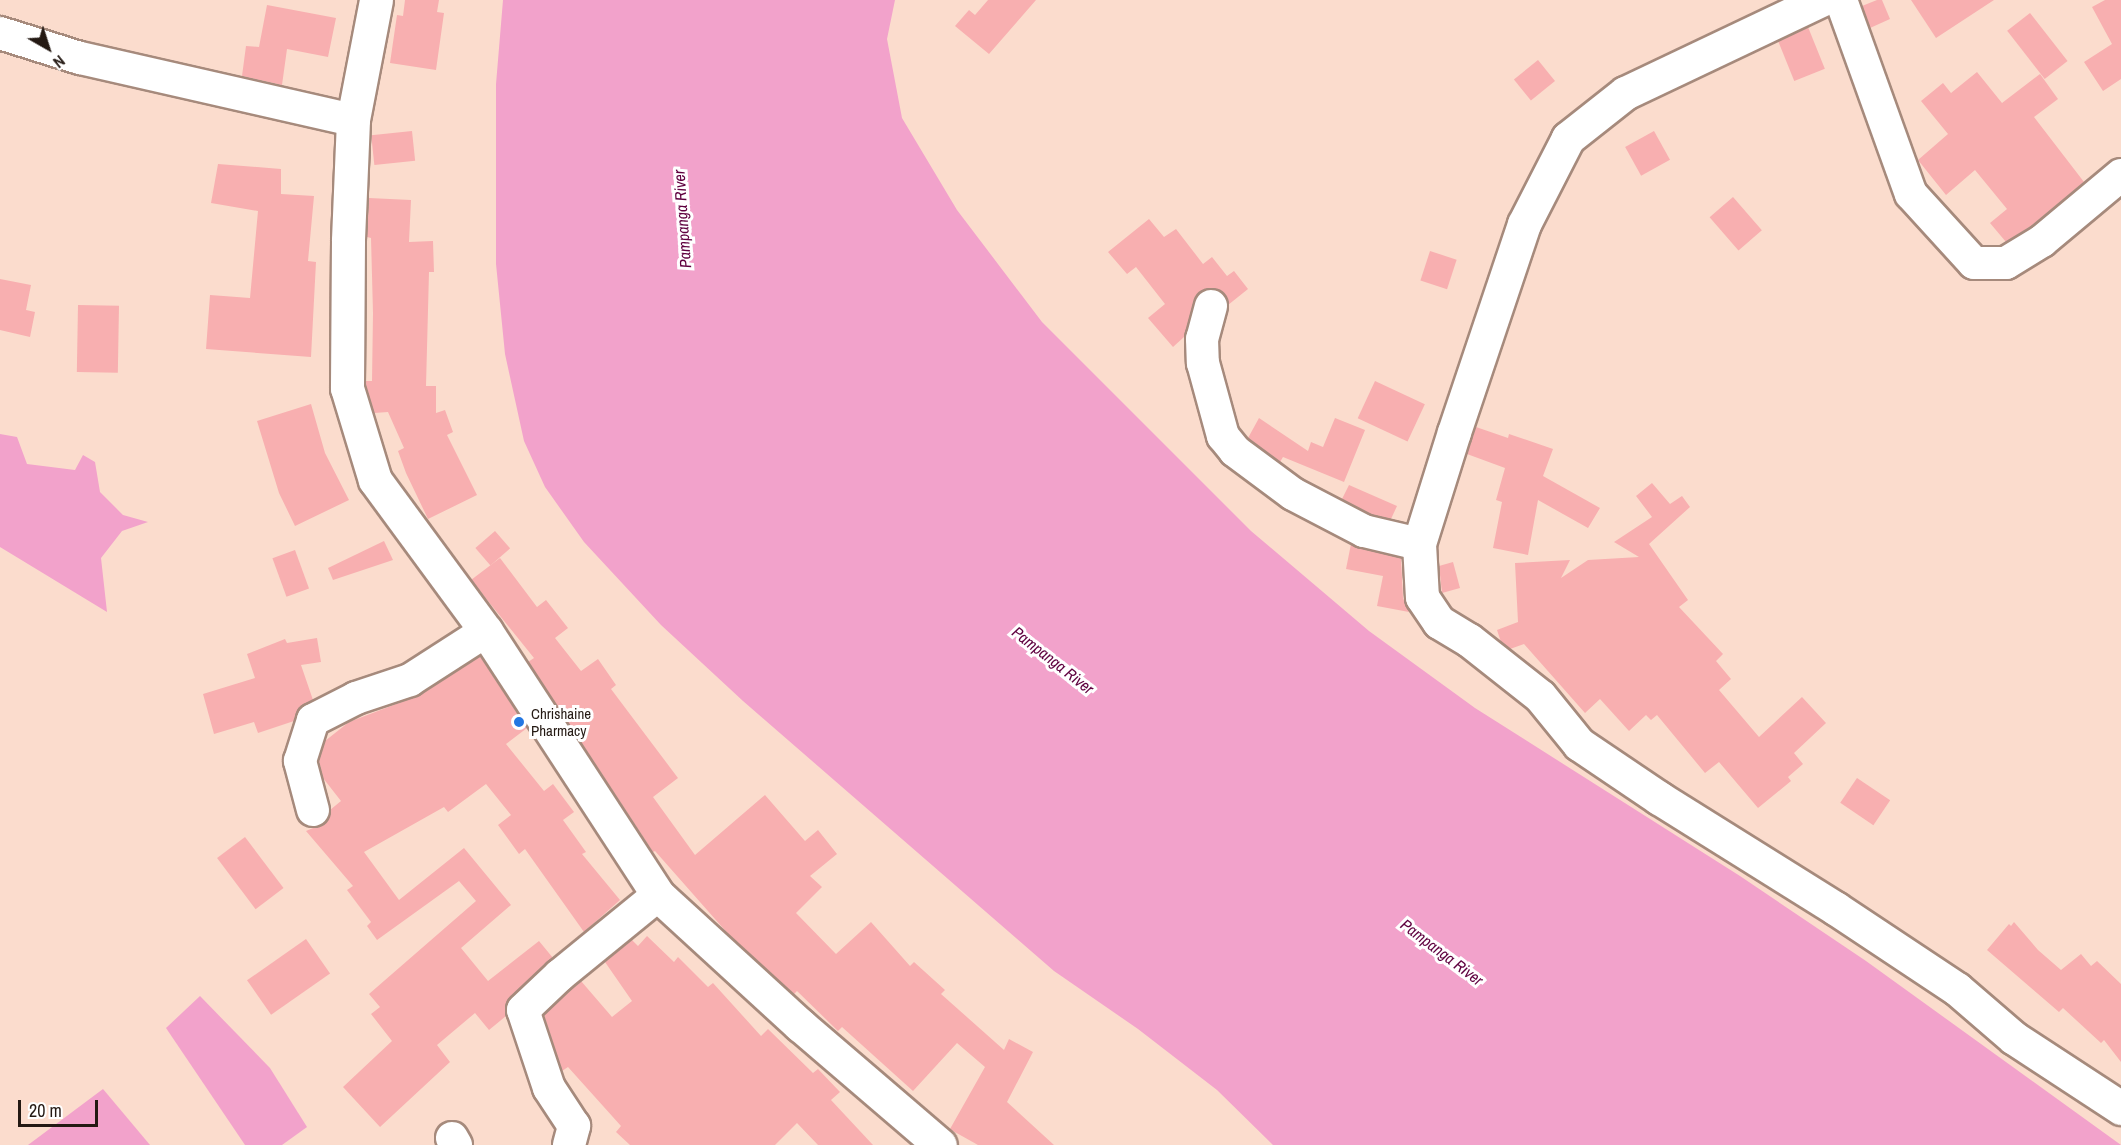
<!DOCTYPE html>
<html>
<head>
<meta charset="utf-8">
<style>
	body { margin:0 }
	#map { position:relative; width:2121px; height:1145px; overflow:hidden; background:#fbdccd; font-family:"Archivo Narrow",sans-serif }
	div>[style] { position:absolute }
	.water>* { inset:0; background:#f2a2cb }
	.building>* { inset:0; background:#f8afb0; transform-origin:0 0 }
	.roads { filter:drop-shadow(2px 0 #a68a7c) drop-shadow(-2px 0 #a68a7c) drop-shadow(0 2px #a68a7c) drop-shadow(0 -2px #a68a7c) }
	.street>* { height:32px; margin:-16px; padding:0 16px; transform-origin:16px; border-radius:16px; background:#fff }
	.secondary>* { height:33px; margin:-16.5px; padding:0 16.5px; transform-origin:16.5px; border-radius:16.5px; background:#fff }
	.dots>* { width:16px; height:16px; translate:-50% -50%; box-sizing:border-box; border:3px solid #fff; border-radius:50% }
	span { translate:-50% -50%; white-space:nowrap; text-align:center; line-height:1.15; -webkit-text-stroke:6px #fff; paint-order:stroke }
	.poi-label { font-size:15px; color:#241913 }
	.left { translate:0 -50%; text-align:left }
	.water-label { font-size:16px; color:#5f003f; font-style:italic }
	.north { position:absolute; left:18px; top:18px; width:60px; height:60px; -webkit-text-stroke:4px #fff; paint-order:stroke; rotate:141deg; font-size:16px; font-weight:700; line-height:24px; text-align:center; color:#241913 }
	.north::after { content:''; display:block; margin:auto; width:21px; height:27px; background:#241913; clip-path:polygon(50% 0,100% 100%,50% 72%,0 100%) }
	.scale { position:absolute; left:18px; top:1100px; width:80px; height:27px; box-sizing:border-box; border:3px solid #241913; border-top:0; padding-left:8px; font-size:18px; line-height:21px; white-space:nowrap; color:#241913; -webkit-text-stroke:4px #fff; paint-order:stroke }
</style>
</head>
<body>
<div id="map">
	<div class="water">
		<div style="clip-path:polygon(503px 0,895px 0,887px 39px,902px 118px,957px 210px,1042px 322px,1251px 531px,1369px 631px,1475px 708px,1740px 876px,1866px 961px,2121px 1145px,1273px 1145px,1217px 1090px,1138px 1029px,1054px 971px,743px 701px,661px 625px,584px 542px,545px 487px,524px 441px,505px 354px,496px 264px,496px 84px)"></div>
		<div style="clip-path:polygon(0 434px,17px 437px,27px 464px,75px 470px,83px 455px,95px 462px,100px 492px,123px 515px,148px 522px,122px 531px,101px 558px,107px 612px,0 547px)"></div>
		<div style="clip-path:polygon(200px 996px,270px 1068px,307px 1127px,282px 1145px,245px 1145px,166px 1028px)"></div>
		<div style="clip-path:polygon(103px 1089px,150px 1145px,28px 1145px)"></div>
	</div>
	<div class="building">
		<div style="clip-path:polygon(405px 0,439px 0,437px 12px,444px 13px,436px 70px,390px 63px,397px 15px,403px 16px)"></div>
		<div style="clip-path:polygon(988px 0,1036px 0,989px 54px,955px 26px,969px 10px,975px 15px)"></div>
		<div style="clip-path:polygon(1877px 0,1882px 0,1890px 19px,1870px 28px,1862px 6px)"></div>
		<div style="clip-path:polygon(1911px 0,1994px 0,1936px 38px)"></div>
		<div style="clip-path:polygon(2105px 0,2121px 0,2121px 79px,2103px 91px,2084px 62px,2112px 44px,2092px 7px)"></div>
		<div style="clip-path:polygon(267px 5px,336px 18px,328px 57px,287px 49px,282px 85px,242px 76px,246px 46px,259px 47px)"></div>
		<div style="left:2030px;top:13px;width:61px;height:29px;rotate:52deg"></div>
		<div style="left:1808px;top:27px;width:45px;height:33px;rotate:68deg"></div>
		<div style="left:1538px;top:60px;width:27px;height:31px;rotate:51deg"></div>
		<div style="clip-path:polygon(1977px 72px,2002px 103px,2040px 74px,2058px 99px,2034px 117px,2084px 182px,2031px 226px,2006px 242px,1990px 223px,2007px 209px,1975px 170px,1946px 195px,1918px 160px,1948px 134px,1921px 101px,1943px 83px,1951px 93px)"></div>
		<div style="left:412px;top:131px;width:30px;height:41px;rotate:84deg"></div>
		<div style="left:1654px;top:131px;width:33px;height:33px;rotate:61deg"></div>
		<div style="clip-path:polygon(218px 164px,281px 169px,281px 194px,314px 196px,308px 261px,316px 262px,311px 357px,206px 349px,210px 295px,250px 298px,258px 211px,211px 203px)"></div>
		<div style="left:1733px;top:197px;width:44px;height:31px;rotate:49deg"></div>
		<div style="clip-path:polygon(369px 198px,411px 200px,409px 242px,433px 241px,434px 272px,429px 272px,426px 386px,436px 386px,436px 413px,445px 410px,453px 432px,447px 435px,477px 495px,428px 519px,406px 473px,398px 451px,404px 448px,388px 412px,374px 413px,366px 385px,366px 381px,372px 381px,373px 313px,371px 238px,367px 237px)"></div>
		<div style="clip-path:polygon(1149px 219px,1164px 237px,1176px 229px,1203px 264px,1212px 257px,1227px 276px,1234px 271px,1248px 289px,1228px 305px,1224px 294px,1216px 289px,1207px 289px,1199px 293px,1194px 301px,1184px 337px,1173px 347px,1148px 318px,1165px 304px,1136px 267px,1127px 274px,1108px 252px)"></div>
		<div style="left:1430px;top:251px;width:28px;height:31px;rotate:18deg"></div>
		<div style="clip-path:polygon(0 279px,31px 285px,26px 310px,35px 312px,30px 337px,0 330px)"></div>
		<div style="left:78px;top:305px;width:41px;height:67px;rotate:1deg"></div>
		<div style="left:1375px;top:381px;width:55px;height:41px;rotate:25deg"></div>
		<div style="clip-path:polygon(311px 404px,325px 453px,349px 500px,295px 526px,279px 493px,257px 421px)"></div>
		<div style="clip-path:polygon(1259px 418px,1308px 451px,1311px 442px,1323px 447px,1335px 418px,1365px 430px,1344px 482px,1283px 457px,1280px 462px,1248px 438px)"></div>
		<div style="clip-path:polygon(1476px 427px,1508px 438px,1509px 434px,1553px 449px,1543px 476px,1600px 508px,1588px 528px,1538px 500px,1528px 555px,1493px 548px,1502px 502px,1496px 500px,1505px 468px,1467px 454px)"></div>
		<div style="clip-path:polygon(1652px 483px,1670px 504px,1682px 496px,1690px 507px,1649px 544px,1688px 600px,1679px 607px,1723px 654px,1716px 661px,1731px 679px,1719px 690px,1759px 737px,1802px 697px,1826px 723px,1794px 753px,1803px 764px,1788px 777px,1791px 781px,1758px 808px,1719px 762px,1705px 773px,1657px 715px,1651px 720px,1646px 715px,1629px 731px,1600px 699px,1585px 713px,1524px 644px,1510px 649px,1501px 642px,1497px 630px,1518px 622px,1515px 563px,1570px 560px,1561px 578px,1588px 560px,1639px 557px,1614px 542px,1652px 517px,1636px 496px)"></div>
		<div style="clip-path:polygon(1349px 485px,1397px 506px,1391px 519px,1370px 514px,1342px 499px)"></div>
		<div style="left:495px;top:531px;width:23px;height:26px;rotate:49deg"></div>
		<div style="clip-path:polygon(384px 541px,393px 560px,333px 580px,328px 568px)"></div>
		<div style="clip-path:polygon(1351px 544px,1401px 558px,1403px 598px,1409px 612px,1377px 606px,1383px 576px,1346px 569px)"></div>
		<div style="left:295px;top:550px;width:41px;height:24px;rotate:70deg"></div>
		<div style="clip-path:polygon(500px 558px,537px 607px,546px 600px,568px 628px,555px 638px,581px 671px,598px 659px,616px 685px,611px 689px,678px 778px,653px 797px,695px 855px,765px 795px,805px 841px,818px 830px,837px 854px,810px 876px,822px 887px,796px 913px,836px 954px,871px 922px,910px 966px,914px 962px,945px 990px,941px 994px,1004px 1050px,1009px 1039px,1033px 1052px,1007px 1102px,1054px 1145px,978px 1145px,953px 1131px,950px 1129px,985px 1067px,957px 1043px,913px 1091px,842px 1027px,838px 1031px,797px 991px,794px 994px,730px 936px,655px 851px,653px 852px,528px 662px,534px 658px,471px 580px)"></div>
		<div style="clip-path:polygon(1453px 562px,1460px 588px,1442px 593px,1439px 566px)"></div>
		<div style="clip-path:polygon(317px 638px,321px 662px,301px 665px,313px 700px,300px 708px,294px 721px,258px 733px,254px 722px,214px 734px,203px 694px,255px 678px,247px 654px,285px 639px,287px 643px)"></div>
		<div style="clip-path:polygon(480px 656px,527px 728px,506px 744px,544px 791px,553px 784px,574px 812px,563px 820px,586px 852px,582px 854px,620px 900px,584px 932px,525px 849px,519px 854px,498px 825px,511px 815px,486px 784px,448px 812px,444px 807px,364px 852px,399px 900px,464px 848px,511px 905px,461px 948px,488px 981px,539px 941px,553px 958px,511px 997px,505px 1006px,506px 1016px,489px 1030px,475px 1013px,437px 1045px,450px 1062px,380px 1127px,343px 1087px,392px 1041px,371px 1014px,380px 1007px,369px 994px,476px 901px,459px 881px,377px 940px,367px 926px,371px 922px,347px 890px,353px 886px,306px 831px,325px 823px,330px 810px,341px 801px,323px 778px,319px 761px,325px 741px,349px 722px,420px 695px)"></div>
		<div style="left:1857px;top:778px;width:40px;height:30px;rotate:34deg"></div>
		<div style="left:245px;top:837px;width:64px;height:35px;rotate:53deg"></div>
		<div style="clip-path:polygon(2014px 922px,2038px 950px,2061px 970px,2081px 954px,2091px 966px,2097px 961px,2121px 984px,2121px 1062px,2104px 1040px,2101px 1043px,2063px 1008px,2059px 1012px,1987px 950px,2009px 924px,2011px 926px)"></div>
		<div style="clip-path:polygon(647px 936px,674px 962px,678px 957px,708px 987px,713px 983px,761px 1036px,768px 1029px,813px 1073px,818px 1069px,840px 1092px,831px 1100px,873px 1145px,818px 1145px,797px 1123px,775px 1145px,630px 1145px,616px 1132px,621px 1126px,568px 1067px,562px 1071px,544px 1015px,581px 981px,612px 1017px,632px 1001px,605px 962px,632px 940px,638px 946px)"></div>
		<div style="left:306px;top:939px;width:42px;height:72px;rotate:55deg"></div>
	</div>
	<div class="roads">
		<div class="street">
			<div style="left:1841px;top:0;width:206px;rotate:70.2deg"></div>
			<div style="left:1911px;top:194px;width:93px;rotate:47.6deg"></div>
			<div style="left:1974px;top:263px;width:32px"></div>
			<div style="left:2006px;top:263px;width:42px;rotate:-31.4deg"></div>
			<div style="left:2042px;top:241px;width:103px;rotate:-39.9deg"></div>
			<div style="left:0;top:33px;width:84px;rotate:17.4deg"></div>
			<div style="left:80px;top:58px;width:280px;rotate:12.8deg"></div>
			<div style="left:1211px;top:306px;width:34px;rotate:105deg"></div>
			<div style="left:1202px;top:339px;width:24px;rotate:88deg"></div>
			<div style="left:1203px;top:363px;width:76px;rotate:74.7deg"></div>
			<div style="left:1223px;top:436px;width:19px;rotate:51deg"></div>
			<div style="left:1235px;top:451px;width:72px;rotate:36.6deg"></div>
			<div style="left:1293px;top:494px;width:80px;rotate:27.5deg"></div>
			<div style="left:1364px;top:531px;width:57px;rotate:13.3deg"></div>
			<div style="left:313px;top:810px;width:51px;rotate:-104.9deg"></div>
			<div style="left:300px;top:761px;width:43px;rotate:-72.4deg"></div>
			<div style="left:313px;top:720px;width:48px;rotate:-27.1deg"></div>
			<div style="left:356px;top:698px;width:57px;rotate:-18.4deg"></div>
			<div style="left:410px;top:680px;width:90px;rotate:-32.8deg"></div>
			<div style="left:452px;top:1138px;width:8px;rotate:60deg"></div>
			<div style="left:569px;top:1145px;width:20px;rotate:-75deg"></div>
			<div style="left:574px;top:1126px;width:45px;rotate:-123.3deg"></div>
			<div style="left:549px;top:1088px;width:82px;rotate:-108.4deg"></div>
			<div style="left:523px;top:1010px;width:51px;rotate:-43.4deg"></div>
			<div style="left:560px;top:975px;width:127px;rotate:-39.2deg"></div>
		</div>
		<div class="secondary">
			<div style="left:376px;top:0;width:122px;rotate:100.9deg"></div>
			<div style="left:353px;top:120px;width:121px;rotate:92.4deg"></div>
			<div style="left:348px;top:241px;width:147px;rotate:90.4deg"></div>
			<div style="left:347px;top:388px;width:96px;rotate:73.1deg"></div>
			<div style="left:375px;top:480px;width:187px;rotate:53.7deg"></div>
			<div style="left:486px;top:631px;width:315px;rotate:56.9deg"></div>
			<div style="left:658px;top:895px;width:193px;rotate:42.5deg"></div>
			<div style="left:800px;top:1025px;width:184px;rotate:40.6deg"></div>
			<div style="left:1821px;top:0;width:217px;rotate:154.6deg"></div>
			<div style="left:1625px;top:93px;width:73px;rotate:141.7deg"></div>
			<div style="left:1568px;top:138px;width:97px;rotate:117.1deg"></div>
			<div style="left:1524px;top:224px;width:219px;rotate:108.6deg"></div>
			<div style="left:1454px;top:432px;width:117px;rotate:107.4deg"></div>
			<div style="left:1419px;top:544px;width:53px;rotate:86.8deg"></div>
			<div style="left:1422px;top:597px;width:30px;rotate:56deg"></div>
			<div style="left:1439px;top:622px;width:35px;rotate:31deg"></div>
			<div style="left:1469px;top:640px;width:90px;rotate:38.3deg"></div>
			<div style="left:1540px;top:696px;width:62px;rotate:50.9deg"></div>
			<div style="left:1579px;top:744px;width:97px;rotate:34deg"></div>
			<div style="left:1659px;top:798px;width:208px;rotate:32deg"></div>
			<div style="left:1835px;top:908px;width:146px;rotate:33.6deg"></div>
			<div style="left:1957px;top:989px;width:75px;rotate:40.7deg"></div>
			<div style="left:2014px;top:1038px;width:128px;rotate:33.2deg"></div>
		</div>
	</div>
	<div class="dots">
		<div style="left:519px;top:722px;background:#2477e2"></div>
	</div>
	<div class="poi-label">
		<span class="left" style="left:531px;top:722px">Chrishaine<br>Pharmacy</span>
	</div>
	<div class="water-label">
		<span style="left:682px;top:219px;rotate:-94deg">Pampanga River</span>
		<span style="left:1053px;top:660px;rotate:38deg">Pampanga River</span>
		<span style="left:1442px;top:952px;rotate:37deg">Pampanga River</span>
	</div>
	<div class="north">N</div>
	<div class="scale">20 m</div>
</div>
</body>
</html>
